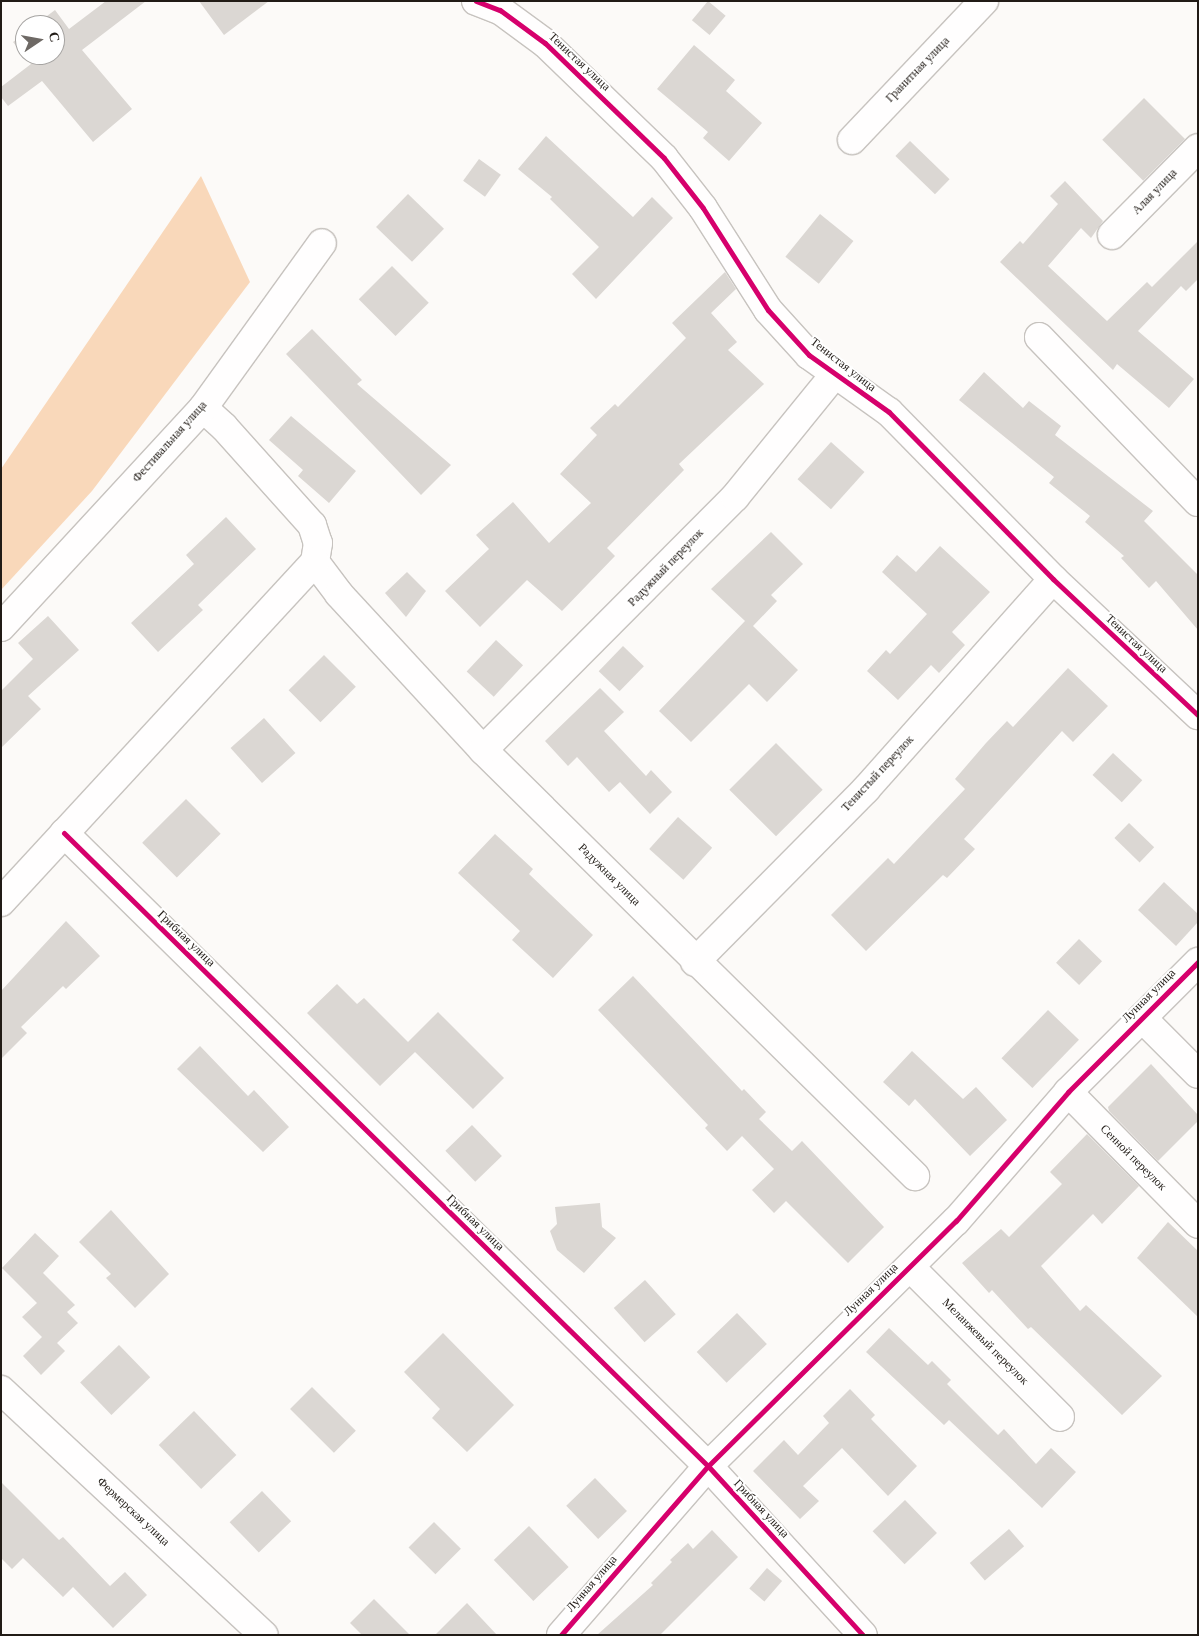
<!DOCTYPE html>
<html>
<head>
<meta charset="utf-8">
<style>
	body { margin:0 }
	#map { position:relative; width:1199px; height:1636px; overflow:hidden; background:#fcfaf8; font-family:Georgia,serif }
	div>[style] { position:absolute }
	.forest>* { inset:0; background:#f9d8ba }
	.building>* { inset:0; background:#dbd7d3; transform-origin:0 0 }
	.roads { filter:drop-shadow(1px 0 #c7c3bf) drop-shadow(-1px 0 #c7c3bf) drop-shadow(0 1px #c7c3bf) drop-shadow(0 -1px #c7c3bf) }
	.minor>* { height:28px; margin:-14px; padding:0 14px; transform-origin:14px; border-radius:14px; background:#fffefe }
	.cycleway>* { height:5px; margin:-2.5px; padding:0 2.5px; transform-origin:2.5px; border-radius:2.5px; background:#d6006c }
	span { translate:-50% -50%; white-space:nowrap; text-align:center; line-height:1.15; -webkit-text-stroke:4px #fff; paint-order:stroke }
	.street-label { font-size:12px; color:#211b16 }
	.frame { position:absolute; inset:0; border:2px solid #211b16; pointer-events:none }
	.north { position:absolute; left:15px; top:15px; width:50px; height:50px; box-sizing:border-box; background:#fff; border:1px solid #a6a4a2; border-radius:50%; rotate:78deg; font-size:14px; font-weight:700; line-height:20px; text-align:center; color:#211b16 }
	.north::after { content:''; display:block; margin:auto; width:18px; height:22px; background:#6e6965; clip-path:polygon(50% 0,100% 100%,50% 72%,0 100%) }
</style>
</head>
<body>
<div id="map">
	<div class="forest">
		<div style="clip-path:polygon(201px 176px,250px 282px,92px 491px,1px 590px,1px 469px)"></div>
	</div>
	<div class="building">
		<div style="clip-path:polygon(106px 1px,146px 1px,82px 50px,132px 109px,93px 142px,42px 81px,8px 106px,1px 97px,1px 87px,31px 64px,13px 42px,25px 33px,25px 55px,55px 55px,55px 25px,35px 25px,55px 10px,69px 29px)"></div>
		<div style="clip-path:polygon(199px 1px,269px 1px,224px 35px)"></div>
		<div style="left:708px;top:1px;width:23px;height:25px;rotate:40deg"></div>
		<div style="clip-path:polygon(694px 45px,735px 80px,726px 91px,762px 123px,729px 161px,703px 138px,708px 132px,657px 89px)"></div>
		<div style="left:1144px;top:98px;width:58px;height:59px;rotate:45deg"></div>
		<div style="clip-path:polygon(546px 136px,633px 217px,652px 197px,673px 218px,596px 299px,572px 274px,599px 247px,550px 199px,552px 197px,518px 169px)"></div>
		<div style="left:910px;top:141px;width:55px;height:21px;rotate:44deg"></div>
		<div style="left:479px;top:159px;width:27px;height:27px;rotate:36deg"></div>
		<div style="clip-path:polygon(1065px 181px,1103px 221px,1091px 238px,1081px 228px,1048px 266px,1107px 321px,1147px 282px,1152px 287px,1198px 241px,1198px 279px,1186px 291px,1181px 286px,1138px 331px,1194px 379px,1169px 408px,1117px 364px,1113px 370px,1000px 262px,1020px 241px,1023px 244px,1058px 204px,1050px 196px)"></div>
		<div style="left:408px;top:194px;width:50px;height:46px;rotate:44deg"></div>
		<div style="left:820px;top:214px;width:43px;height:55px;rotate:39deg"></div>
		<div style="left:392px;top:266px;width:52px;height:47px;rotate:45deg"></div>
		<div style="clip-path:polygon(725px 272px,736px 289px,711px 313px,737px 342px,728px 350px,764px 384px,679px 464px,684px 470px,607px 548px,615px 556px,562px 611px,527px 580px,480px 627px,445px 591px,489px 549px,476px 535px,513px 502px,549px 543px,591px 503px,560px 474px,597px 435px,590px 428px,615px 404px,618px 407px,686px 338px,672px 323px)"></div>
		<div style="clip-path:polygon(312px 329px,362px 380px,357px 384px,451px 465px,421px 495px,286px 354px)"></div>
		<div style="clip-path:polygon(984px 372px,1023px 408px,1029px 401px,1061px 426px,1055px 435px,1153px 511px,1144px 521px,1198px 575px,1198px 630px,1156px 581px,1149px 588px,1121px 558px,1124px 556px,1085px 522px,1090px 516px,1049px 483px,1054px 477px,959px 400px)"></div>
		<div style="clip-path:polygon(291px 416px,356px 471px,329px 503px,298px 476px,303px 470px,269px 440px)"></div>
		<div style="left:831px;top:442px;width:45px;height:50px;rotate:42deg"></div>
		<div style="clip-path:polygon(226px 517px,256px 549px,198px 605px,203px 610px,158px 652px,131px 623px,194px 564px,186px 555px)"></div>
		<div style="clip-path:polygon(771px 532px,803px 564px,771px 595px,777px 601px,753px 626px,798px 670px,767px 702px,749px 684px,691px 742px,659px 711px,745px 621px,711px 589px)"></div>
		<div style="clip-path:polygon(940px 546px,990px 592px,952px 632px,965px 645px,939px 673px,931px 665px,898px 700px,867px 671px,886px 650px,890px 654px,927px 614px,882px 572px,897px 555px,916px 572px)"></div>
		<div style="clip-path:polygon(407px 572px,426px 591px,406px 617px,385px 593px)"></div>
		<div style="clip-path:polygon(48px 616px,79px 650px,28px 696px,41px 709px,1px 748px,1px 691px,33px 659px,18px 643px)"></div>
		<div style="left:496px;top:640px;width:37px;height:43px;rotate:43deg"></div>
		<div style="left:623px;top:646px;width:29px;height:35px;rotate:44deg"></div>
		<div style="left:324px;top:655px;width:45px;height:50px;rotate:45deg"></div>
		<div style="clip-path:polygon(1068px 668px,1108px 706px,1073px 742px,1062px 731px,964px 839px,975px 849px,947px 878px,943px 875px,866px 951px,831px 915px,888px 858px,894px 864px,965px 789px,955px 779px,986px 743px,1007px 721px,1013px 727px)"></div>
		<div style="clip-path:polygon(600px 688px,624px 712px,604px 731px,646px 776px,651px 770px,672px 792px,650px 814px,620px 782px,609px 792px,577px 757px,568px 766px,545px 741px)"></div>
		<div style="left:264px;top:718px;width:47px;height:45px;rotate:48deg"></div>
		<div style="left:776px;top:743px;width:66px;height:66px;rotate:45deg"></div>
		<div style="left:1113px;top:753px;width:40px;height:30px;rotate:43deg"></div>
		<div style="left:186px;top:799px;width:49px;height:62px;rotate:45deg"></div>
		<div style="left:678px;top:817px;width:46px;height:43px;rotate:42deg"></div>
		<div style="left:1129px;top:823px;width:35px;height:21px;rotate:44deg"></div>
		<div style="clip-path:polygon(495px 834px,533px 869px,529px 874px,593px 935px,553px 978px,512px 940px,520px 931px,458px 873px)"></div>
		<div style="clip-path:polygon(1164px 882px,1198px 914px,1198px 922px,1176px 946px,1138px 910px)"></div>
		<div style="clip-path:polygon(66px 921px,100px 956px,66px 989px,63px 986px,21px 1027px,27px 1033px,1px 1059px,1px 991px)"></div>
		<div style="left:1079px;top:939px;width:32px;height:33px;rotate:44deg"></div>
		<div style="clip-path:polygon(633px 976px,742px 1091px,744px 1089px,766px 1112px,759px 1119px,792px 1151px,802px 1141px,884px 1227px,848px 1263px,786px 1201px,774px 1213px,752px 1190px,774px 1169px,742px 1136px,727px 1151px,705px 1128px,708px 1125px,598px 1010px)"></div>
		<div style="clip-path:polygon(337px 984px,357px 1004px,364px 998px,408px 1042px,438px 1012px,504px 1078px,473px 1109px,415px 1052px,380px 1086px,307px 1013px)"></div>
		<div style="left:1048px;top:1010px;width:43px;height:67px;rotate:44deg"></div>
		<div style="clip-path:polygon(200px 1046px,248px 1096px,254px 1090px,289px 1127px,263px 1152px,177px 1069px)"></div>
		<div style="clip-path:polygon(912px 1051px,963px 1099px,976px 1087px,1007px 1120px,970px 1156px,915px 1099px,909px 1106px,883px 1082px)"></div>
		<div style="clip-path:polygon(1151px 1064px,1198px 1115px,1198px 1121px,1158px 1161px,1109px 1111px,1108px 1107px)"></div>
		<div style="left:472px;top:1125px;width:43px;height:37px;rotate:46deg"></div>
		<div style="clip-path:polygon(1087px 1134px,1139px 1186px,1102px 1224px,1093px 1214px,1041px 1266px,1080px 1311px,1086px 1305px,1162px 1376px,1122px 1415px,1031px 1327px,1028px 1329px,992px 1290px,989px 1293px,962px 1263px,1001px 1229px,1009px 1237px,1062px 1184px,1050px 1172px)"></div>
		<div style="clip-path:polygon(600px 1203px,602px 1227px,616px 1238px,584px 1273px,557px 1250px,550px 1231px,557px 1224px,555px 1207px)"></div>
		<div style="clip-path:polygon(111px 1210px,169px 1274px,135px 1308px,106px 1278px,111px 1274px,79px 1242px)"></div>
		<div style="clip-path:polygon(1168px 1222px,1198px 1251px,1198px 1317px,1137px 1258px)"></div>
		<div style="clip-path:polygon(35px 1233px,59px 1256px,43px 1273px,75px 1305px,67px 1312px,78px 1323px,57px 1343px,65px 1351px,41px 1375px,23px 1356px,42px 1337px,22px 1317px,37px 1303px,2px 1268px)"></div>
		<div style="left:645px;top:1280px;width:46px;height:42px;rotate:48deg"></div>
		<div style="left:737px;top:1313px;width:43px;height:56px;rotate:46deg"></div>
		<div style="clip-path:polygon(889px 1328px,928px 1365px,932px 1361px,951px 1380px,947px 1384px,998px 1435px,1004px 1429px,1036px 1464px,1051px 1448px,1076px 1472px,1042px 1508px,949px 1420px,944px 1425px,866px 1352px)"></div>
		<div style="clip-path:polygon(443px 1333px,514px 1405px,467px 1452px,432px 1418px,440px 1409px,404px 1372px)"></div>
		<div style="left:119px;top:1345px;width:45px;height:54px;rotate:46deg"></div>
		<div style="left:312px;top:1387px;width:62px;height:31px;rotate:45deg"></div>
		<div style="clip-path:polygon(850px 1389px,875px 1415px,871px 1419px,917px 1466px,888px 1496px,842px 1448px,803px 1486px,819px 1501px,800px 1519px,753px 1471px,784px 1440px,798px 1455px,829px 1423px,823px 1416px)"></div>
		<div style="left:194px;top:1411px;width:61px;height:49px;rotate:46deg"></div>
		<div style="left:595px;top:1478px;width:46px;height:40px;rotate:46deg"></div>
		<div style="clip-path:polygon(1px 1482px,59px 1540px,63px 1537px,110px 1586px,125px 1572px,147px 1595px,113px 1628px,73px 1587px,63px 1597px,23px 1558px,12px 1569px,1px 1558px)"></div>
		<div style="left:262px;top:1491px;width:42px;height:45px;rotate:46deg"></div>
		<div style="left:905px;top:1500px;width:46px;height:45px;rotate:46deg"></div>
		<div style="left:434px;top:1522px;width:38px;height:36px;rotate:45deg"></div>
		<div style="left:529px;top:1526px;width:57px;height:49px;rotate:46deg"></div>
		<div style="left:1009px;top:1529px;width:23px;height:52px;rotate:49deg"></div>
		<div style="clip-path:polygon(712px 1530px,738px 1557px,660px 1635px,597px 1635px,653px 1585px,651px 1583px,672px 1562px,670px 1560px,688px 1543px,693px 1549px)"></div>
		<div style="left:767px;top:1568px;width:20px;height:27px;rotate:41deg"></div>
		<div style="clip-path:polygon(374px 1599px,410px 1635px,362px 1635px,350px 1623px)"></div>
		<div style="clip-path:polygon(467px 1603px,497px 1635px,435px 1635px)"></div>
	</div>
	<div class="roads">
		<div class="minor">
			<div style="left:476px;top:1px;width:26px;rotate:21deg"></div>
			<div style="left:500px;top:10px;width:56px;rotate:36.3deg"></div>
			<div style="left:545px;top:43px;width:165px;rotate:44deg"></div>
			<div style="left:664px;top:158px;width:63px;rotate:52deg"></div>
			<div style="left:703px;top:208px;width:121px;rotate:57.5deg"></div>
			<div style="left:768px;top:310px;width:61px;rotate:47.7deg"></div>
			<div style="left:809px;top:355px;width:98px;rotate:35.5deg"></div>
			<div style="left:889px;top:412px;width:234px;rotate:45.5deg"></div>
			<div style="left:1053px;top:579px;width:199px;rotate:43.2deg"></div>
			<div style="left:852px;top:140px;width:192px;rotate:-46.5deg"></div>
			<div style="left:1112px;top:235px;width:122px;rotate:-45.3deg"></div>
			<div style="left:1039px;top:337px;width:229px;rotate:46.1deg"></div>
			<div style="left:203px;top:408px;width:28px;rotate:42deg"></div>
			<div style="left:224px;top:427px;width:132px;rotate:48.1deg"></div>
			<div style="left:312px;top:525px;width:19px;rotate:72deg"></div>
			<div style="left:318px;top:543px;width:19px;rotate:99deg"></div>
			<div style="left:315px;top:562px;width:40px;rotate:53deg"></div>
			<div style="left:339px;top:594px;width:212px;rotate:47.3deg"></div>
			<div style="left:483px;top:750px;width:607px;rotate:44.6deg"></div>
			<div style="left:1px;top:627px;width:298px;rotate:-47.3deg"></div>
			<div style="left:203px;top:408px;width:203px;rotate:-54.2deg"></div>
			<div style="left:483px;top:750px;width:357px;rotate:-45.1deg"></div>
			<div style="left:735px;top:497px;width:159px;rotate:-50.9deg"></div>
			<div style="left:64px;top:833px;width:903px;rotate:44.51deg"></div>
			<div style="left:708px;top:1466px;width:229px;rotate:47.5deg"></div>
			<div style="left:1px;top:902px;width:463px;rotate:-47.3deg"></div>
			<div style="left:695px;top:962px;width:243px;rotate:-45.3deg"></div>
			<div style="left:866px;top:789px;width:281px;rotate:-48.3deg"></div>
			<div style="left:1142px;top:1018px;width:79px;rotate:45deg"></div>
			<div style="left:1068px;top:1092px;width:185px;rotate:45.4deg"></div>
			<div style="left:910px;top:1267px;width:212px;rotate:45deg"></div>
			<div style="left:1px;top:1390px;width:359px;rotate:43deg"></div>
			<div style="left:561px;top:1635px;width:224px;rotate:-49deg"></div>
			<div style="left:708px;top:1466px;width:349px;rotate:-44.7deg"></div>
			<div style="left:956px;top:1221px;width:171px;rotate:-49deg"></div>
			<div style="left:1068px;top:1092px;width:184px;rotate:-45deg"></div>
		</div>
	</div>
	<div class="cycleway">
		<div style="left:476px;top:1px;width:26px;rotate:21deg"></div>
		<div style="left:500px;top:10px;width:56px;rotate:36.3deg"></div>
		<div style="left:545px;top:43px;width:165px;rotate:44deg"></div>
		<div style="left:664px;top:158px;width:63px;rotate:52deg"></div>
		<div style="left:703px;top:208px;width:121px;rotate:57.5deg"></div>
		<div style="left:768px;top:310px;width:61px;rotate:47.7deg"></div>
		<div style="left:809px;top:355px;width:98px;rotate:35.5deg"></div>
		<div style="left:889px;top:412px;width:234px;rotate:45.5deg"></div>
		<div style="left:1053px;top:579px;width:199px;rotate:43.2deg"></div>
		<div style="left:64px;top:833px;width:903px;rotate:44.51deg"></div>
		<div style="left:708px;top:1466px;width:229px;rotate:47.5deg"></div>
		<div style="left:561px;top:1635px;width:224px;rotate:-49deg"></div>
		<div style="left:708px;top:1466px;width:349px;rotate:-44.7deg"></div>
		<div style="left:956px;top:1221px;width:171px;rotate:-49deg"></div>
		<div style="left:1068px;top:1092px;width:184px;rotate:-45deg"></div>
	</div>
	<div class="street-label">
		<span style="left:579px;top:62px;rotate:43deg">Тенистая улица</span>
		<span style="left:918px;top:70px;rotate:-46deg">Гранитная улица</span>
		<span style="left:1155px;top:192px;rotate:-46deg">Алая улица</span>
		<span style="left:843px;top:365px;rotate:38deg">Тенистая улица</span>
		<span style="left:170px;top:442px;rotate:-48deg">Фестивальная улица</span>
		<span style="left:666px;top:568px;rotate:-46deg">Радужный переулок</span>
		<span style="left:1136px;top:644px;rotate:43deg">Тенистая улица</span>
		<span style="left:878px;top:774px;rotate:-47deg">Тенистый переулок</span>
		<span style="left:609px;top:875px;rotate:45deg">Радужная улица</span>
		<span style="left:186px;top:939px;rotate:44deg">Грибная улица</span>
		<span style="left:1149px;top:996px;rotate:-45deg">Лунная улица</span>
		<span style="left:1133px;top:1158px;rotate:45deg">Сенной переулок</span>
		<span style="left:475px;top:1223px;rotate:44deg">Грибная улица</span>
		<span style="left:871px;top:1290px;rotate:-44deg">Лунная улица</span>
		<span style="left:985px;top:1342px;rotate:45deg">Меланжевый переулок</span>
		<span style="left:761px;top:1509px;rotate:47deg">Грибная улица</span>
		<span style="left:133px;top:1512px;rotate:43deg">Фермерская улица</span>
		<span style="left:592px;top:1584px;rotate:-49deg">Лунная улица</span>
	</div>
	<div class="frame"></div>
	<div class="north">С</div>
</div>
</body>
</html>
